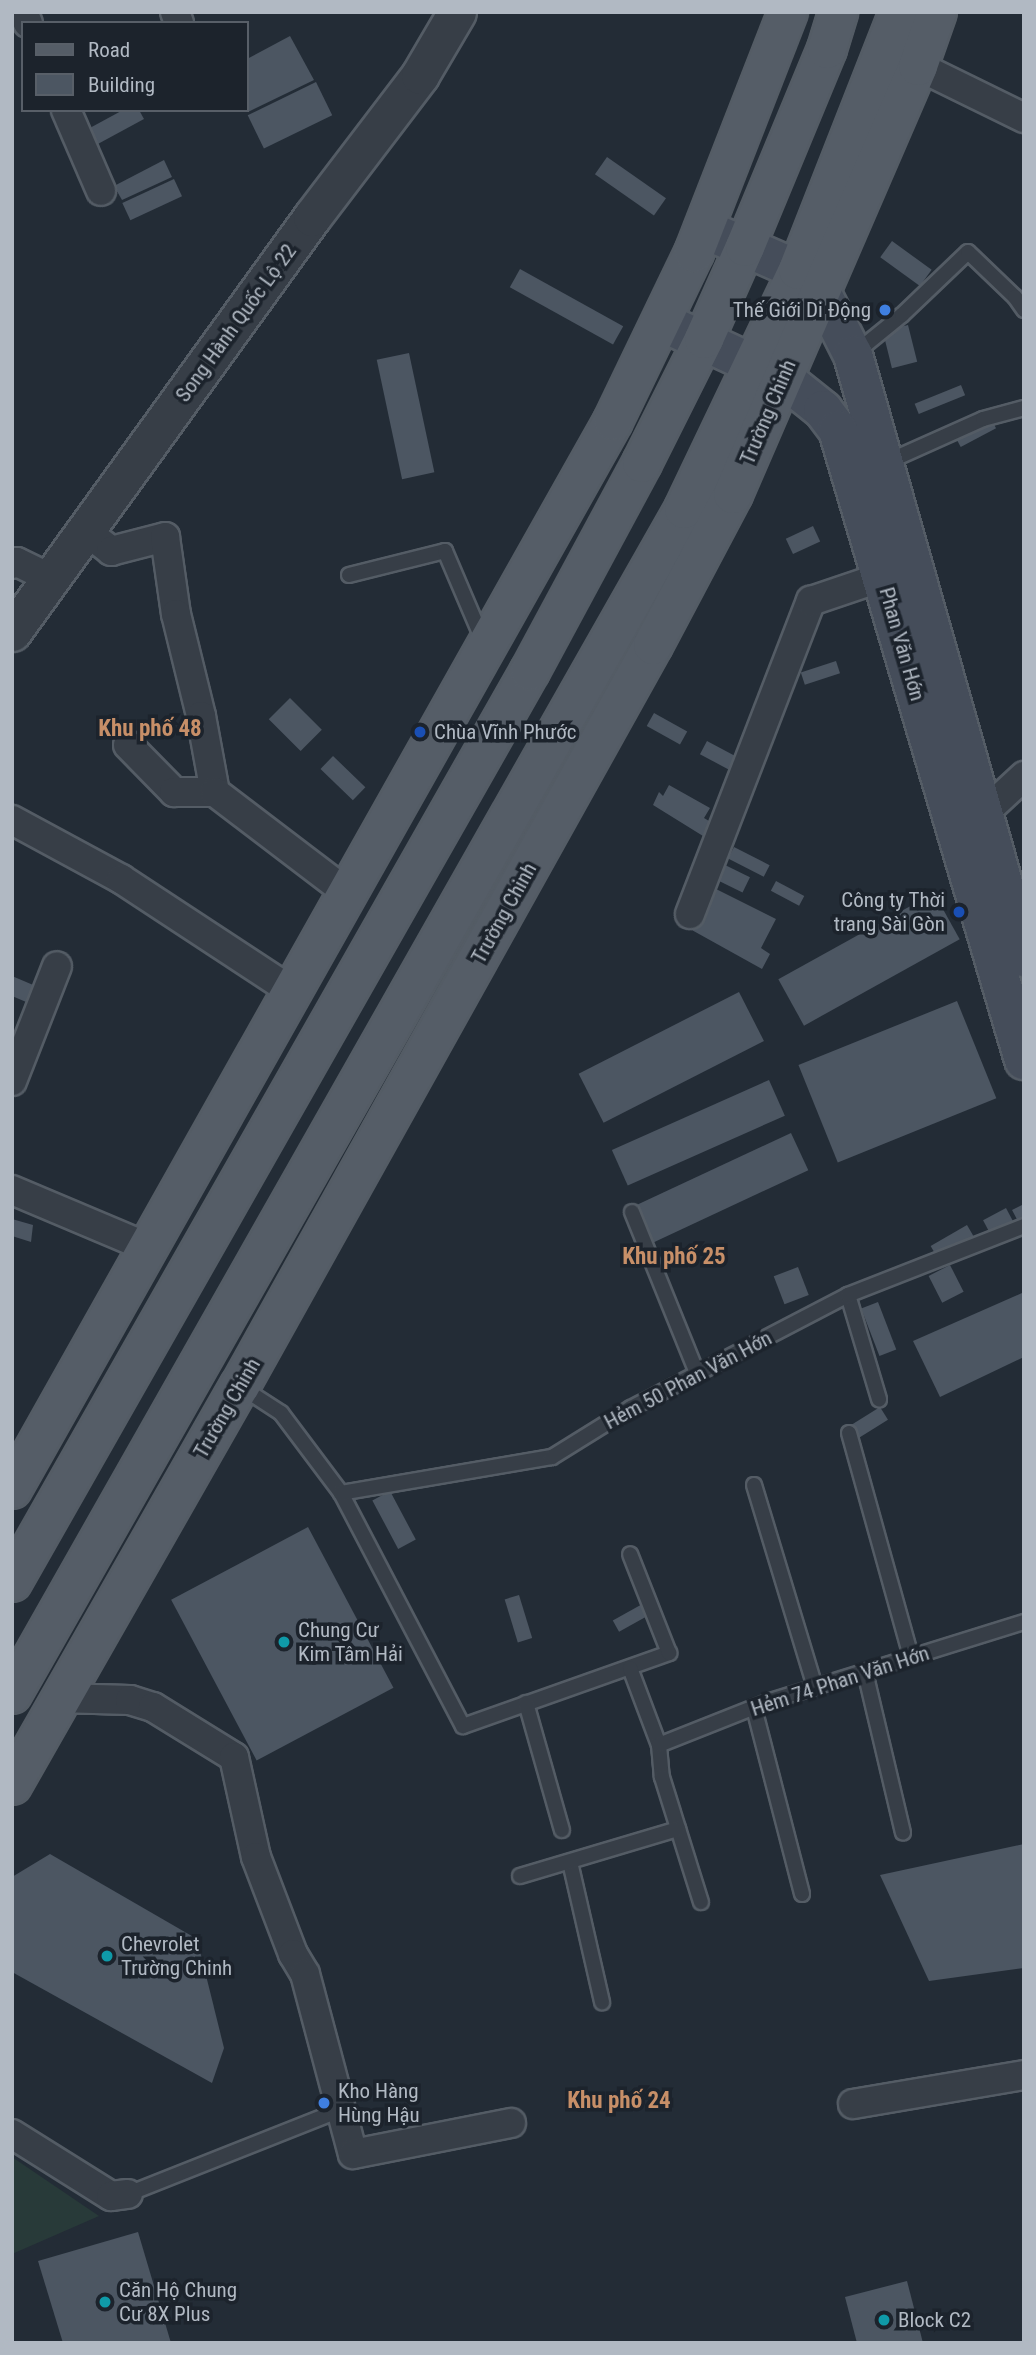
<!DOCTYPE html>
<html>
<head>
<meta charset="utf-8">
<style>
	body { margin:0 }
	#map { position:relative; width:1036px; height:2355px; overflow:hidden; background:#232c36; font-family:"Roboto Condensed",sans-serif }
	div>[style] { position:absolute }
	.green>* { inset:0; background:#283a39 }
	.building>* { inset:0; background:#4c5662; transform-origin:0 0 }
	.roads { filter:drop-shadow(2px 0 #545c65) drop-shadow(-2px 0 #545c65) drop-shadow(0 2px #545c65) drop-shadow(0 -2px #545c65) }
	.service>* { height:14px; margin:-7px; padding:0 7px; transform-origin:7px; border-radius:7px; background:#373e47 }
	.minor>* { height:28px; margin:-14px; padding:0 14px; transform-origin:14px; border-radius:14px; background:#373e47 }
	.tertiary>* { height:37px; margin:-18.5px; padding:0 18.5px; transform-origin:18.5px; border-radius:18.5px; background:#373e47 }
	.secondary>* { height:38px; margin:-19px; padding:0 19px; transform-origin:19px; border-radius:19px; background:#454d5a }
	.primary>* { height:38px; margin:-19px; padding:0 19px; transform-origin:19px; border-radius:19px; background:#555d67 }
	.dots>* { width:19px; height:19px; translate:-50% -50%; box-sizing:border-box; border:4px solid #1c232c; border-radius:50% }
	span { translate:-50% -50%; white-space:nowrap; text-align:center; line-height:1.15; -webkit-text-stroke:7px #1c232c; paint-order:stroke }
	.poi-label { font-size:21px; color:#b1b9c3 }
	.right { translate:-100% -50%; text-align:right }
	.left { translate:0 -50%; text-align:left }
	.street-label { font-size:21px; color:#b1b9c3 }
	.neighbourhood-label { font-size:23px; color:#c78f68; font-weight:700 }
	.frame { position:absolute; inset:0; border:14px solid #b1b9c3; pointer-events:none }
	.legend { position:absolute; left:21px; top:21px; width:228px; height:91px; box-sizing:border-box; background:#1c232c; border:2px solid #585f68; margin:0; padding:9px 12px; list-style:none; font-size:21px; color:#b1b9c3 }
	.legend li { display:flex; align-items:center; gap:14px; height:35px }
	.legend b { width:35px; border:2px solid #585f68 }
</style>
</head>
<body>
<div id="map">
	<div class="green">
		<div style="clip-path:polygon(12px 2157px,99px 2216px,12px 2254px)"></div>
	</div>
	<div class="building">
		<div style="clip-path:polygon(290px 36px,314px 80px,248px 112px,247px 59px)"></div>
		<div style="left:316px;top:82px;width:37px;height:76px;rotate:64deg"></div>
		<div style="clip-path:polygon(123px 110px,139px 110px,144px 119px,96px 145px,88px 129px)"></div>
		<div style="left:607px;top:157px;width:72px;height:21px;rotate:35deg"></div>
		<div style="clip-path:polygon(164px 160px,172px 177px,122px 200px,114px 186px)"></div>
		<div style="left:174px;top:179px;width:19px;height:57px;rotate:65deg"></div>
		<div style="left:892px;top:241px;width:49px;height:20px;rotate:36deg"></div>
		<div style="left:520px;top:269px;width:118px;height:21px;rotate:29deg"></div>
		<div style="left:908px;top:325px;width:38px;height:26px;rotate:76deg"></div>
		<div style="left:409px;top:353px;width:122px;height:33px;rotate:78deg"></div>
		<div style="left:961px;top:385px;width:11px;height:50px;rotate:68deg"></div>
		<div style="left:989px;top:415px;width:15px;height:40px;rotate:62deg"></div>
		<div style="left:813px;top:526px;width:17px;height:30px;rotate:65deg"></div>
		<div style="left:836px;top:661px;width:13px;height:37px;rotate:72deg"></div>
		<div style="left:290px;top:698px;width:45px;height:30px;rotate:45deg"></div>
		<div style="left:654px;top:713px;width:38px;height:15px;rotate:29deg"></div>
		<div style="left:707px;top:741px;width:34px;height:15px;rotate:28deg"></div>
		<div style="left:333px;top:756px;width:45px;height:18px;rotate:44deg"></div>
		<div style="clip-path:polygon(669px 785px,710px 808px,704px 818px,709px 821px,703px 836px,653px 805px,659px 792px,663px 796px)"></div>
		<div style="left:734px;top:847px;width:40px;height:13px;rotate:27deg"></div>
		<div style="left:723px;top:864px;width:30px;height:17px;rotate:26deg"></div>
		<div style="left:776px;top:881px;width:32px;height:11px;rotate:28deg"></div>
		<div style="clip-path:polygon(712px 887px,776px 919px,761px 948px,770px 954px,762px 969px,690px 929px)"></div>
		<div style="left:934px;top:893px;width:53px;height:178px;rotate:61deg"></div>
		<div style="clip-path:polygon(12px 976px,45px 990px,38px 1007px,12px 996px)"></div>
		<div style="left:739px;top:992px;width:55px;height:180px;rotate:63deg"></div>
		<div style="left:957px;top:1001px;width:105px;height:171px;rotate:68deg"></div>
		<div style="left:769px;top:1080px;width:39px;height:172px;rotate:66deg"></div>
		<div style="left:791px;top:1133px;width:41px;height:171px;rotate:65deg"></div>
		<div style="clip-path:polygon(1024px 1204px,1024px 1221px,1019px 1223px,1012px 1210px)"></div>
		<div style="left:1006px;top:1208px;width:15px;height:26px;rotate:62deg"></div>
		<div style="clip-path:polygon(12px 1219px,33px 1225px,31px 1242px,12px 1236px)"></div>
		<div style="left:967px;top:1225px;width:14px;height:42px;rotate:60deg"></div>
		<div style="left:950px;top:1265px;width:30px;height:24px;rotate:63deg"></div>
		<div style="left:798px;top:1267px;width:30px;height:26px;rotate:69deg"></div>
		<div style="clip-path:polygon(1022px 1293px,1024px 1357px,940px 1397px,913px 1341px)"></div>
		<div style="left:878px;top:1302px;width:51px;height:18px;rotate:69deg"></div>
		<div style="left:880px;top:1407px;width:15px;height:34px;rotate:58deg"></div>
		<div style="left:390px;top:1491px;width:55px;height:20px;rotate:62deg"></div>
		<div style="left:308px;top:1527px;width:182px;height:155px;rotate:62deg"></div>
		<div style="left:519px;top:1595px;width:45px;height:15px;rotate:73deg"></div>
		<div style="left:646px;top:1602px;width:13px;height:38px;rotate:61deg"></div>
		<div style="clip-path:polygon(1024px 1844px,1024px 1968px,929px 1981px,880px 1875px)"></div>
		<div style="clip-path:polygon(50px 1854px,197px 1939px,224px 2048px,212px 2083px,12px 1972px,12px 1877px)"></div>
		<div style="clip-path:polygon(138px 2232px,171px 2343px,63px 2343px,38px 2261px)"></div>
		<div style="clip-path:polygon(907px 2281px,923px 2343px,857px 2343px,845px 2297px)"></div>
	</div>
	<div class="roads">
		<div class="service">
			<div style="left:854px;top:354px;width:62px;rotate:-39.1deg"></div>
			<div style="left:902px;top:315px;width:91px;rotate:-43.7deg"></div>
			<div style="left:968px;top:252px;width:65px;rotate:43.8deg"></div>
			<div style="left:1015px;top:297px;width:16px;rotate:55deg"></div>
			<div style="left:887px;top:462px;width:105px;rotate:-24.1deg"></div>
			<div style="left:983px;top:419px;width:42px;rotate:-15deg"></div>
			<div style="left:349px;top:575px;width:99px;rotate:-14deg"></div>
			<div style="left:445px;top:551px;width:97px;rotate:66.9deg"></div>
			<div style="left:632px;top:1212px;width:174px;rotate:68deg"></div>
			<div style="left:848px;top:1295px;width:109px;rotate:73.4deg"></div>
			<div style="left:241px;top:1387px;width:48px;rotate:33deg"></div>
			<div style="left:281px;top:1413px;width:100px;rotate:53.1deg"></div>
			<div style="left:341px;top:1493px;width:263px;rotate:62.4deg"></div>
			<div style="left:463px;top:1726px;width:219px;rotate:-19.5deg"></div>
			<div style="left:669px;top:1653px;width:106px;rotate:-111.5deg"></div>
			<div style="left:849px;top:1433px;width:232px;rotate:74.5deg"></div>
			<div style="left:754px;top:1485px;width:211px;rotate:73.2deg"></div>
			<div style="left:341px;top:1493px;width:214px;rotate:-9.7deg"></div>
			<div style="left:552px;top:1457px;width:93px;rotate:-31.8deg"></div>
			<div style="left:631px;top:1408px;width:245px;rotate:-27.5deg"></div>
			<div style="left:848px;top:1295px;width:189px;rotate:-21.4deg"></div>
			<div style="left:630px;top:1668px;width:82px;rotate:69.4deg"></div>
			<div style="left:659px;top:1745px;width:32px;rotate:85deg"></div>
			<div style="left:662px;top:1777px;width:131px;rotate:72.7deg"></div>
			<div style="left:865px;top:1672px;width:165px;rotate:76.7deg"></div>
			<div style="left:526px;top:1703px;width:132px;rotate:74.2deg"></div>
			<div style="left:754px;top:1708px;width:192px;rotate:75.5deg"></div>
			<div style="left:659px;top:1745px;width:119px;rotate:-21.6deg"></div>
			<div style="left:770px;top:1701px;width:266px;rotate:-17.3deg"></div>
			<div style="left:570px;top:1862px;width:144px;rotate:77.1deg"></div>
			<div style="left:520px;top:1876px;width:165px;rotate:-16.6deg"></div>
			<div style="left:128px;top:2194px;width:228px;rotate:-21.6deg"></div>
		</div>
		<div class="minor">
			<div style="left:23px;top:12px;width:12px;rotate:66deg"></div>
			<div style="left:175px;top:12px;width:12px;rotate:70deg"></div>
			<div style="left:918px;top:66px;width:118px;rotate:26.1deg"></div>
			<div style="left:66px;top:110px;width:88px;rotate:66.6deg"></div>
			<div style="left:87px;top:532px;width:31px;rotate:38deg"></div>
			<div style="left:111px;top:551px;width:56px;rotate:-14.5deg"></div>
			<div style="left:165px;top:537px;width:78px;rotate:81.9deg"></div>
			<div style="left:176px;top:614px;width:105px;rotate:76.2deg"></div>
			<div style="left:201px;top:716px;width:77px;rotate:79.6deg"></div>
			<div style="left:12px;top:564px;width:5px;rotate:-22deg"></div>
			<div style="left:17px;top:562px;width:39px;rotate:26deg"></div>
			<div style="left:128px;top:745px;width:66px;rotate:45.6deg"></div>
			<div style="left:174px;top:792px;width:41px"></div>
			<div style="left:215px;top:792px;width:168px;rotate:37.3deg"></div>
			<div style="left:983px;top:814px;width:56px;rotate:-42.8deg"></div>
			<div style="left:12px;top:820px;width:124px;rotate:28.4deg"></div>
			<div style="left:121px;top:879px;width:206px;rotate:33.3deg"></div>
			<div style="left:690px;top:914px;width:336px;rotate:-68.9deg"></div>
			<div style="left:811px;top:601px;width:75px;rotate:-18.7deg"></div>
			<div style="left:12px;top:1081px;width:123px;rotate:-68.6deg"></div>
			<div style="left:12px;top:1190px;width:149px;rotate:22.9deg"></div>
			<div style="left:59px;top:1698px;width:71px;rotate:1.6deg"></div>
			<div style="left:130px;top:1700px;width:24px;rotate:17deg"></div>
			<div style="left:153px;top:1707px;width:95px;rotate:31.7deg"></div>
			<div style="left:234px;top:1757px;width:102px;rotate:77.6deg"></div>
			<div style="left:256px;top:1857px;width:104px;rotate:69.1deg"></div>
			<div style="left:293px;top:1954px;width:23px;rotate:59deg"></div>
			<div style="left:305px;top:1974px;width:186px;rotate:75.1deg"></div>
			<div style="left:353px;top:2154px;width:161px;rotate:-11.1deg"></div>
			<div style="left:853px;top:2104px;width:173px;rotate:-9.6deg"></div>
			<div style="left:12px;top:2134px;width:117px;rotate:32.1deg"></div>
			<div style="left:111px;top:2196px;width:17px;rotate:-7deg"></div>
		</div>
		<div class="tertiary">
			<div style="left:12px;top:632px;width:512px;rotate:-54.14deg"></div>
			<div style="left:312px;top:217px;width:178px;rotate:-52.7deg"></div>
			<div style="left:420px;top:75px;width:73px;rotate:-59.6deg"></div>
		</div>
		<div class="secondary">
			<div style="left:704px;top:229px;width:103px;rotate:23.6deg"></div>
			<div style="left:798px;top:270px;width:30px;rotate:42deg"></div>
			<div style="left:820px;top:290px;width:73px;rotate:63.1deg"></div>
			<div style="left:853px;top:355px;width:626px;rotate:74.14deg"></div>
			<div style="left:662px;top:322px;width:133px;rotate:24.8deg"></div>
			<div style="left:783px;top:378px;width:51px;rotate:38.7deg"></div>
			<div style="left:823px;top:410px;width:25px;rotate:53deg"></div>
			<div style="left:838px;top:430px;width:657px;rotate:73.55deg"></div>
		</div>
		<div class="primary">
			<div style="left:12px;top:1489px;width:1225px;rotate:-60.63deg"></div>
			<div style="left:613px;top:421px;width:187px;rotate:-64.3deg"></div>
			<div style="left:694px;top:253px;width:259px;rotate:-68.7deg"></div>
			<div style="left:12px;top:1582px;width:1048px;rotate:-60.38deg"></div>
			<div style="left:530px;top:671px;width:236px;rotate:-61.7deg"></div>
			<div style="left:642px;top:463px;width:139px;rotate:-63.4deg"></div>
			<div style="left:704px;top:339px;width:101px;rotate:-66deg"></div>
			<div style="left:745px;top:247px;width:214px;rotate:-67.5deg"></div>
			<div style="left:827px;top:49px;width:39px;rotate:-73deg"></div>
			<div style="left:12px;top:1694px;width:1362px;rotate:-60.44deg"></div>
			<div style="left:684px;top:509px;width:265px;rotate:-64.5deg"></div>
			<div style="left:798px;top:270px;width:277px;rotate:-68.6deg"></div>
			<div style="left:12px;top:1785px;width:460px;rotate:-60.3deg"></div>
			<div style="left:240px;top:1386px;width:848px;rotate:-60.87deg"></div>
			<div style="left:653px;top:645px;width:171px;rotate:-62.1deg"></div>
			<div style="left:733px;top:494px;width:466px;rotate:-66.6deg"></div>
			<div style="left:918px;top:66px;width:57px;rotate:-70.6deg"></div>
		</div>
	</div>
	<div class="dots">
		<div style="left:885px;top:310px;background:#3f7fe0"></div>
		<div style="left:420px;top:732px;background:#1a4fb4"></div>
		<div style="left:959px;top:912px;background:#1a4fb4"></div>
		<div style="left:284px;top:1642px;background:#0f9aa8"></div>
		<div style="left:107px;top:1956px;background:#0f9aa8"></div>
		<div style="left:324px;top:2103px;background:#3f7fe0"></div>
		<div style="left:105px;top:2302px;background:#0f9aa8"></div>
		<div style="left:884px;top:2320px;background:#0f9aa8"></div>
	</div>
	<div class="poi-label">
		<span class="right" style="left:871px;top:310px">Thế Giới Di Động</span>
		<span class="left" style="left:434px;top:732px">Chùa Vĩnh Phước</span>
		<span class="right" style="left:945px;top:912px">Công ty Thời<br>trang Sài Gòn</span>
		<span class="left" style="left:298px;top:1642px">Chung Cư<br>Kim Tâm Hải</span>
		<span class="left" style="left:121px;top:1956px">Chevrolet<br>Trường Chinh</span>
		<span class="left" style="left:338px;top:2103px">Kho Hàng<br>Hùng Hậu</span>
		<span class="left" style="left:119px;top:2302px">Căn Hộ Chung<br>Cư 8X Plus</span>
		<span class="left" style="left:898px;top:2320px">Block C2</span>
	</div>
	<div class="street-label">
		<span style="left:236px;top:323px;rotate:-54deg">Song Hành Quốc Lộ 22</span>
		<span style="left:768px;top:412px;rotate:-67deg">Trường Chinh</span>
		<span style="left:902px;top:644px;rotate:74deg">Phan Văn Hớn</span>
		<span style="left:504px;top:913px;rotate:-61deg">Trường Chinh</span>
		<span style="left:688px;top:1380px;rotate:-28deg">Hẻm 50 Phan Văn Hớn</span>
		<span style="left:227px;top:1408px;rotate:-60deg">Trường Chinh</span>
		<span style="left:840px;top:1681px;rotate:-18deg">Hẻm 74 Phan Văn Hớn</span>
	</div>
	<div class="neighbourhood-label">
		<span style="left:150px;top:729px">Khu phố 48</span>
		<span style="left:674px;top:1257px">Khu phố 25</span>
		<span style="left:619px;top:2101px">Khu phố 24</span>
	</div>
	<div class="frame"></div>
	<ul class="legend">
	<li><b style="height:9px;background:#555d67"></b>Road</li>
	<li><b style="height:19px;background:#4c5662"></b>Building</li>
	</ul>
</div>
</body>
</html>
